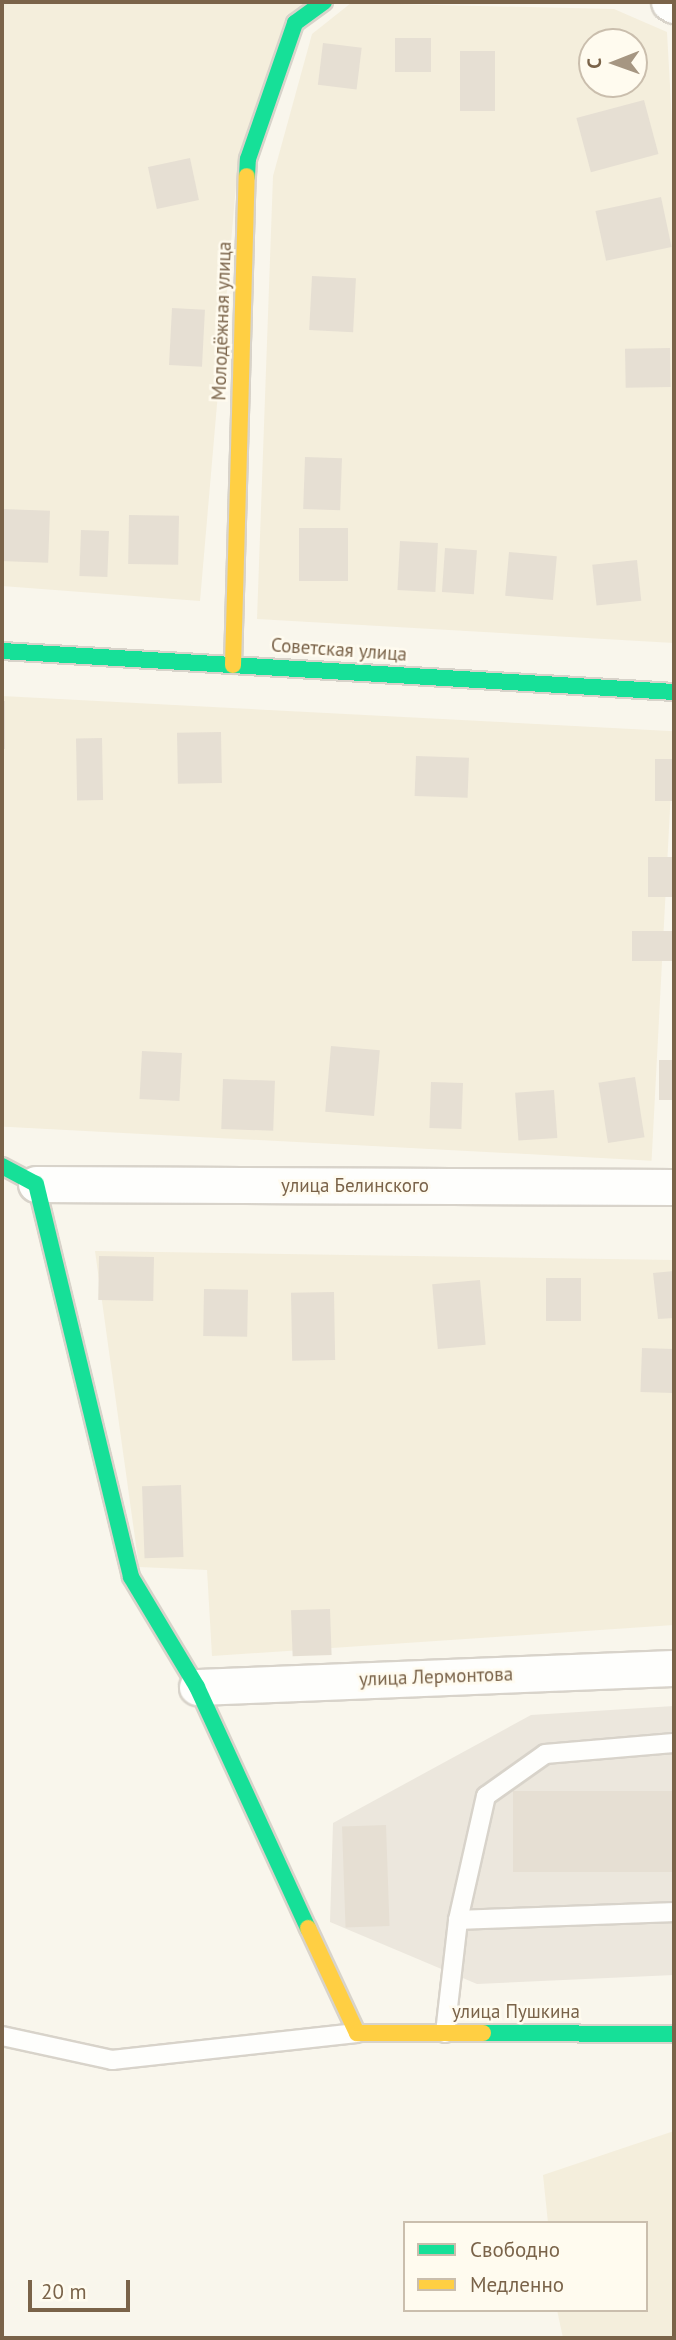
<!DOCTYPE html>
<html>
<head>
<meta charset="utf-8">
<style>
	body { margin:0 }
	#map { position:relative; width:676px; height:2340px; overflow:hidden; background:#f9f6ec; font-family:"PT Sans",sans-serif }
	div>[style] { position:absolute }
	.residential>* { inset:0; background:#f4eedc; transform-origin:0 0 }
	.industrial>* { inset:0; background:#ece7dd }
	.building>* { inset:0; background:#e6dfd3; transform-origin:0 0 }
	.roads { filter:drop-shadow(2px 0 #d8d3ca) drop-shadow(-2px 0 #d8d3ca) drop-shadow(0 2px #d8d3ca) drop-shadow(0 -2px #d8d3ca) }
	.lane>* { height:18px; margin:-9px; padding:0 9px; transform-origin:9px; border-radius:9px; background:#fefefc }
	.street>* { height:35px; margin:-17.5px; padding:0 17.5px; transform-origin:17.5px; border-radius:17.5px; background:#fefefc }
	.fast>* { height:16px; margin:-8px; padding:0 8px; transform-origin:8px; border-radius:8px; background:#16e098 }
	.slow>* { height:16px; margin:-8px; padding:0 8px; transform-origin:8px; border-radius:8px; background:#ffcf43 }
	span { translate:-50% -50%; white-space:nowrap; text-align:center; line-height:1.15; -webkit-text-stroke:5px #fffbef; paint-order:stroke }
	.street-label { font-size:19px; color:#7a6349 }
	.frame { position:absolute; inset:0; border:4px solid #7a6349; pointer-events:none }
	.legend { position:absolute; left:403px; top:2221px; width:245px; height:91px; box-sizing:border-box; background:#fffbef; border:2px solid #cabead; margin:0; padding:9px 12px; list-style:none; font-size:21px; color:#7a6349 }
	.legend li { display:flex; align-items:center; gap:14px; height:35px }
	.legend b { width:35px; border:2px solid #cabead }
	.north { position:absolute; left:578px; top:28px; width:70px; height:70px; box-sizing:border-box; background:#fffbef; border:2px solid #cabead; border-radius:50%; rotate:269deg; font-size:19px; font-weight:700; line-height:28px; text-align:center; color:#7a6349 }
	.north::after { content:''; display:block; margin:auto; width:24px; height:32px; background:#a69682; clip-path:polygon(50% 0,100% 100%,50% 72%,0 100%) }
	.scale { position:absolute; left:28px; top:2280px; width:102px; height:32px; box-sizing:border-box; border:4px solid #7a6349; border-top:0; padding-left:9px; font-size:21px; line-height:24px; white-space:nowrap; color:#7a6349; -webkit-text-stroke:5px #fffbef; paint-order:stroke }
</style>
</head>
<body>
<div id="map">
	<div class="residential">
		<div style="clip-path:polygon(2px 2px,307px 2px,238px 162px,200px 601px,2px 586px)"></div>
		<div style="clip-path:polygon(evenodd,351px 3px,614px 9px,667px 32px,674px 159px,674px 643px,257px 619px,273px 176px,312px 34px,351px 3px,592px 42px,634px 42px,634px 84px,592px 84px,592px 42px)"></div>
		<div style="left:2px;top:696px;width:673px;height:430px;rotate:3deg"></div>
		<div style="clip-path:polygon(95px 1251px,674px 1260px,674px 1625px,212px 1656px,207px 1570px,139px 1567px)"></div>
		<div style="clip-path:polygon(674px 2131px,674px 2338px,563px 2338px,557px 2310px,646px 2310px,646px 2223px,548px 2223px,543px 2175px)"></div>
	</div>
	<div class="industrial">
		<div style="clip-path:polygon(674px 1706px,674px 1975px,477px 1984px,330px 1922px,333px 1823px,531px 1715px)"></div>
	</div>
	<div class="building">
		<div style="left:395px;top:38px;width:36px;height:34px"></div>
		<div style="left:323px;top:43px;width:39px;height:42px;rotate:7deg"></div>
		<div style="left:460px;top:51px;width:35px;height:60px"></div>
		<div style="left:644px;top:100px;width:56px;height:70px;rotate:75deg"></div>
		<div style="left:190px;top:158px;width:43px;height:43px;rotate:78deg"></div>
		<div style="left:661px;top:197px;width:51px;height:67px;rotate:78deg"></div>
		<div style="left:312px;top:276px;width:44px;height:54px;rotate:3deg"></div>
		<div style="left:172px;top:308px;width:33px;height:57px;rotate:3deg"></div>
		<div style="left:670px;top:348px;width:39px;height:45px;rotate:89deg"></div>
		<div style="left:305px;top:457px;width:37px;height:52px;rotate:2deg"></div>
		<div style="left:2px;top:509px;width:48px;height:52px;rotate:2deg"></div>
		<div style="left:129px;top:515px;width:50px;height:49px;rotate:1deg"></div>
		<div style="left:299px;top:528px;width:49px;height:53px"></div>
		<div style="left:81px;top:530px;width:28px;height:46px;rotate:2deg"></div>
		<div style="left:400px;top:541px;width:38px;height:49px;rotate:3deg"></div>
		<div style="left:445px;top:548px;width:32px;height:44px;rotate:4deg"></div>
		<div style="left:509px;top:552px;width:48px;height:44px;rotate:5deg"></div>
		<div style="left:637px;top:560px;width:41px;height:45px;rotate:84deg"></div>
		<div style="left:2px;top:701px;width:3px;height:48px"></div>
		<div style="left:221px;top:732px;width:51px;height:44px;rotate:89deg"></div>
		<div style="left:102px;top:738px;width:62px;height:26px;rotate:89deg"></div>
		<div style="left:416px;top:756px;width:53px;height:40px;rotate:2deg"></div>
		<div style="left:655px;top:759px;width:19px;height:42px"></div>
		<div style="left:648px;top:857px;width:26px;height:40px"></div>
		<div style="left:674px;top:931px;width:30px;height:42px;rotate:90deg"></div>
		<div style="left:331px;top:1046px;width:49px;height:66px;rotate:5deg"></div>
		<div style="left:142px;top:1051px;width:40px;height:48px;rotate:3deg"></div>
		<div style="left:659px;top:1060px;width:15px;height:40px"></div>
		<div style="left:635px;top:1077px;width:61px;height:37px;rotate:81deg"></div>
		<div style="left:223px;top:1079px;width:52px;height:50px;rotate:2deg"></div>
		<div style="left:431px;top:1082px;width:32px;height:46px;rotate:2deg"></div>
		<div style="left:554px;top:1090px;width:48px;height:39px;rotate:86deg"></div>
		<div style="left:99px;top:1256px;width:55px;height:44px;rotate:1deg"></div>
		<div style="clip-path:polygon(674px 1271px,674px 1318px,658px 1319px,653px 1273px)"></div>
		<div style="left:581px;top:1278px;width:43px;height:35px;rotate:90deg"></div>
		<div style="left:480px;top:1280px;width:65px;height:48px;rotate:85deg"></div>
		<div style="left:204px;top:1289px;width:44px;height:47px;rotate:1deg"></div>
		<div style="left:334px;top:1292px;width:68px;height:43px;rotate:89deg"></div>
		<div style="left:642px;top:1348px;width:32px;height:44px;rotate:2deg"></div>
		<div style="left:181px;top:1485px;width:72px;height:39px;rotate:88deg"></div>
		<div style="left:330px;top:1609px;width:46px;height:39px;rotate:88deg"></div>
		<div style="left:674px;top:1791px;width:81px;height:161px;rotate:90deg"></div>
		<div style="left:386px;top:1825px;width:101px;height:44px;rotate:88deg"></div>
	</div>
	<div class="roads">
		<div class="lane">
			<div style="left:458px;top:1920px;width:216px;rotate:-2.1deg"></div>
			<div style="left:445px;top:2033px;width:114px;rotate:-83.4deg"></div>
			<div style="left:458px;top:1920px;width:127px;rotate:-77.3deg"></div>
			<div style="left:486px;top:1796px;width:72px;rotate:-35.4deg"></div>
			<div style="left:545px;top:1754px;width:129px;rotate:-4.9deg"></div>
			<div style="left:2px;top:2036px;width:113px;rotate:12.3deg"></div>
			<div style="left:112px;top:2060px;width:246px;rotate:-6.3deg"></div>
		</div>
		<div class="street">
			<div style="left:669px;top:2px;width:6px;rotate:31deg"></div>
			<div style="left:36px;top:1184px;width:638px;rotate:0.27deg"></div>
			<div style="left:197px;top:1687px;width:477px;rotate:-2.3deg"></div>
		</div>
		<div class="fast">
			<div style="left:247px;top:176px;width:17px;rotate:-87deg"></div>
			<div style="left:248px;top:159px;width:144px;rotate:-70.9deg"></div>
			<div style="left:295px;top:23px;width:36px;rotate:-36deg"></div>
			<div style="left:2px;top:651px;width:673px;rotate:3.49deg"></div>
			<div style="left:2px;top:1166px;width:38px;rotate:28deg"></div>
			<div style="left:36px;top:1184px;width:404px;rotate:76.4deg"></div>
			<div style="left:131px;top:1577px;width:128px;rotate:59deg"></div>
			<div style="left:197px;top:1687px;width:265px;rotate:65.3deg"></div>
			<div style="left:483px;top:2033px;width:191px;rotate:0.3deg"></div>
		</div>
		<div class="slow">
			<div style="left:233px;top:665px;width:489px;rotate:-88.4deg"></div>
			<div style="left:308px;top:1928px;width:116px;rotate:65deg"></div>
			<div style="left:357px;top:2033px;width:126px"></div>
		</div>
	</div>
	<div class="street-label">
		<span style="left:222px;top:321px;rotate:-88deg">Молодёжная улица</span>
		<span style="left:339px;top:650px;rotate:4deg">Советская улица</span>
		<span style="left:355px;top:1186px">улица Белинского</span>
		<span style="left:436px;top:1677px;rotate:-2deg">улица Лермонтова</span>
		<span style="left:516px;top:2012px">улица Пушкина</span>
	</div>
	<div class="frame"></div>
	<ul class="legend">
	<li><b style="height:9px;background:#16e098"></b>Свободно</li>
	<li><b style="height:9px;background:#ffcf43"></b>Медленно</li>
	</ul>
	<div class="north">С</div>
	<div class="scale">20 m</div>
</div>
</body>
</html>
